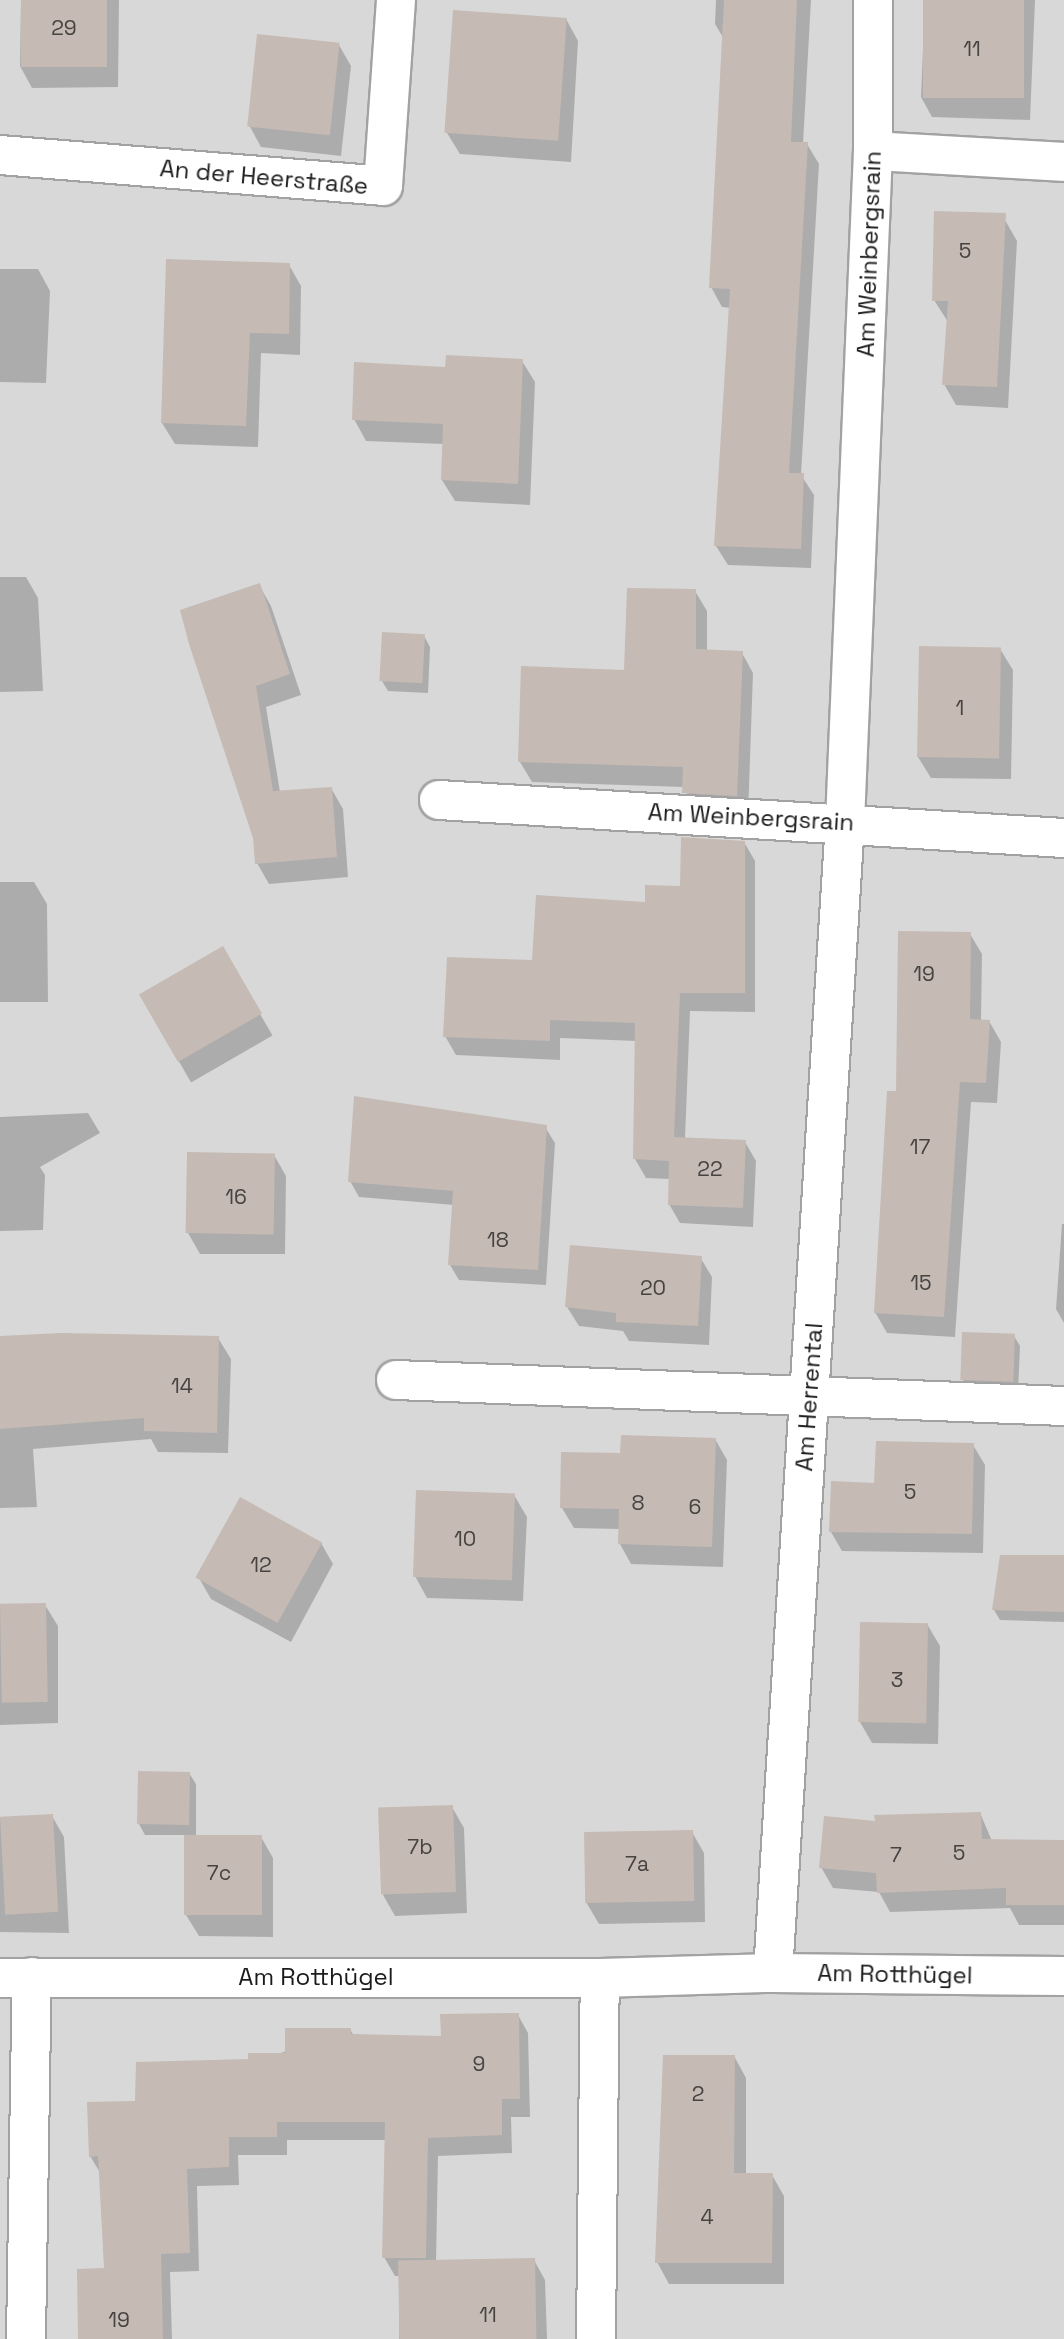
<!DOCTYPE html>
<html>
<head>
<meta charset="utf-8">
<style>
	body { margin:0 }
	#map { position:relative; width:1064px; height:2339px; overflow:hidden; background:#ede8e1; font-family:"Space Grotesk",sans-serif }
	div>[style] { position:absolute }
	.residential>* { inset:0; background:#d9d8d8; transform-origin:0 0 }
	.shadow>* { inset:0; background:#0003; transform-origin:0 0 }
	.building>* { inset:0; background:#c5bab4; transform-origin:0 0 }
	.roads { filter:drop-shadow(2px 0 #a2a2a2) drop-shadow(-2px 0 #a2a2a2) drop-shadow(0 2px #a2a2a2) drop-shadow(0 -2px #a2a2a2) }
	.minor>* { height:38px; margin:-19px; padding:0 19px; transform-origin:19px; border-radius:19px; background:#fff }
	span { translate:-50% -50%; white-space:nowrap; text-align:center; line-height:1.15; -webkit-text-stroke:7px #fff; paint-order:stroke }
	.number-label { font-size:21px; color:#464341 }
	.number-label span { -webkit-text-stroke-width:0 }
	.street-label { font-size:24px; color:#1b1b1b }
</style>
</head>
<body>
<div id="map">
	<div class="residential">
		<div style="left:0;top:0;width:1064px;height:2339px"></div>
	</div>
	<div class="shadow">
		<div style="clip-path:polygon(21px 0,119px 0,118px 87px,32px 88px,20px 66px)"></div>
		<div style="clip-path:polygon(716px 0,811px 0,803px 144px,807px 144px,819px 164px,801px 475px,814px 495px,811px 568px,728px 565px,716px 546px,731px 308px,722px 307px,711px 287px,724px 39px,715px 24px)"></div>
		<div style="clip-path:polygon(925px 0,1035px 0,1030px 120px,932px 117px,921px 97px)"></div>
		<div style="clip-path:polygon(566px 19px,578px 41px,571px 162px,460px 154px,447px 133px)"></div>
		<div style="clip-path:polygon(339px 45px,351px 66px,341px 156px,261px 147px,249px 125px)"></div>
		<div style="clip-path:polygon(1005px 220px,1017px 241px,1008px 408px,956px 405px,944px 384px,948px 322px,934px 300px)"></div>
		<div style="clip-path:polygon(289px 265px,301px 286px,300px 355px,261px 353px,258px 447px,175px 444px,162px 423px)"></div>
		<div style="clip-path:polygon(0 269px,38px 269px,50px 291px,46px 383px,0 382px)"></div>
		<div style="clip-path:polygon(522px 361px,535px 382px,530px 505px,455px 501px,442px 480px,444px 444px,366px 441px,354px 419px,447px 368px)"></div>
		<div style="clip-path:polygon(0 577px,26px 577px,38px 598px,43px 691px,0 692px)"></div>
		<div style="clip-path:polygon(259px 585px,271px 606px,301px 695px,266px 707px,280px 792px,331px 788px,343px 809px,348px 877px,269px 884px,257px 863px,255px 837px,182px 611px)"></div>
		<div style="clip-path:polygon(695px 591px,707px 611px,707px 651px,742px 653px,753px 673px,748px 816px,696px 813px,684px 787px,532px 782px,520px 762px,626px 671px)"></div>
		<div style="clip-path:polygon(424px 636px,430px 647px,428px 693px,388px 691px,382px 681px)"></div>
		<div style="clip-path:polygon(1000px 649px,1013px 670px,1011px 779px,931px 778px,918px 757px)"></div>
		<div style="clip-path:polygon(744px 842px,755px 861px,755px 1012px,690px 1011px,685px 1139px,745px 1142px,756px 1161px,753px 1227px,680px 1223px,669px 1204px,670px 1179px,646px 1178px,635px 1159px,637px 1041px,560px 1038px,560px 1060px,456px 1055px,445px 1036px,534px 961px,682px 888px)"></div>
		<div style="clip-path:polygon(0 882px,34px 882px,47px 904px,48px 1002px,0 1002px)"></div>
		<div style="clip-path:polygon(970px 934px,982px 954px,981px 1021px,989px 1021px,1001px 1042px,997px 1103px,971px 1102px,955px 1337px,887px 1333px,875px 1312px,898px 1093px)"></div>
		<div style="left:222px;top:948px;width:101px;height:94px;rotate:60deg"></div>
		<div style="clip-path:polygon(88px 1113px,100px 1133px,40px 1167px,45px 1175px,43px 1230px,0 1231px,0 1117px)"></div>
		<div style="clip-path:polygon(545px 1127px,555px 1143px,546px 1285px,459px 1280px,450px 1265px,454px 1205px,359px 1197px,350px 1181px)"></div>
		<div style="clip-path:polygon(274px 1155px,286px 1176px,285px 1254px,200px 1254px,188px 1233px)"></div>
		<div style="clip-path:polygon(1062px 1224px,1064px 1224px,1064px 1323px,1056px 1309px)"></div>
		<div style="clip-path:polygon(700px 1257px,712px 1277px,709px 1345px,629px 1341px,623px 1331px,579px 1326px,567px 1307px)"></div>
		<div style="clip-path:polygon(1014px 1336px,1020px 1346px,1018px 1392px,969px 1390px,963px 1380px)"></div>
		<div style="clip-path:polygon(0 1338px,218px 1338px,231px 1359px,228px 1453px,158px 1452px,151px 1439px,33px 1449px,37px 1507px,0 1508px)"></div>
		<div style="clip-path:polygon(715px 1439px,727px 1460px,723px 1567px,631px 1564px,620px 1544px,620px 1529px,574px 1528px,562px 1508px,622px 1455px)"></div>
		<div style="clip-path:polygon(973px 1445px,985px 1465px,983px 1553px,842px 1551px,831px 1532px,876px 1485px)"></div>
		<div style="clip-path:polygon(514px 1495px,527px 1517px,523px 1601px,427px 1598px,415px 1576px)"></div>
		<div style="clip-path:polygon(321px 1543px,333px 1564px,291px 1642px,211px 1599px,199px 1578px)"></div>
		<div style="clip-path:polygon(1064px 1557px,1064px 1622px,1000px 1620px,994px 1610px)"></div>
		<div style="clip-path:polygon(45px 1605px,58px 1626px,58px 1723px,0 1725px,0 1607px)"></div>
		<div style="clip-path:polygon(927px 1624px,940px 1646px,938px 1744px,872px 1743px,860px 1722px)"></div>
		<div style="clip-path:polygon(189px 1773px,196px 1784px,196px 1837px,261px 1837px,273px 1858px,273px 1937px,199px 1936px,186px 1915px,186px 1835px,145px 1835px,139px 1824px)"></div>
		<div style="clip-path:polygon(452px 1807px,464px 1828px,467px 1913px,395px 1916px,383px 1895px)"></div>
		<div style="clip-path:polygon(980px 1813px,992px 1841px,1064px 1842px,1064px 1925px,1019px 1925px,1010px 1908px,890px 1912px,879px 1892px,833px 1888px,821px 1867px,876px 1823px)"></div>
		<div style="clip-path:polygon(52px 1816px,64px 1837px,69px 1933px,0 1932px,0 1818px)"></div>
		<div style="clip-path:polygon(692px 1832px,704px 1853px,705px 1922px,599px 1924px,586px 1902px)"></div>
		<div style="clip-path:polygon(518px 2015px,528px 2033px,530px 2117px,511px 2117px,512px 2153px,438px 2156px,436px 2262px,534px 2260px,545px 2280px,547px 2339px,399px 2339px,400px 2276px,395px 2276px,384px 2257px,386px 2140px,287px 2140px,287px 2155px,238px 2155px,239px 2185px,197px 2186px,199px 2271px,170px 2272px,172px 2339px,80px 2339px,106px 2270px,101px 2174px,90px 2156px,137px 2103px,350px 2029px,354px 2036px,443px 2038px)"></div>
		<div style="clip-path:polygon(734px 2056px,746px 2078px,746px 2174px,772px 2175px,784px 2196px,784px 2284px,669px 2284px,657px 2262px)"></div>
	</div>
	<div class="building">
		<div style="left:21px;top:0;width:86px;height:67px"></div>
		<div style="clip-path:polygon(724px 0,797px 0,791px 142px,808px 142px,789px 473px,804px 473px,801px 549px,714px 546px,730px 289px,709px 288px)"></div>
		<div style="left:923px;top:0;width:101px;height:98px"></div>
		<div style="left:453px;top:10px;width:114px;height:123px;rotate:4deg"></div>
		<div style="left:257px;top:34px;width:83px;height:93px;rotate:6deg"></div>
		<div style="clip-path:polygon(934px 211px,1006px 213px,997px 387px,942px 385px,948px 301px,932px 301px)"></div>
		<div style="clip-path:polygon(166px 259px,290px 263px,289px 334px,250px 333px,246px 426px,161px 423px)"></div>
		<div style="clip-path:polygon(446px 355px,523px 359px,518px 484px,441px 480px,443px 424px,352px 420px,354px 362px,445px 367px)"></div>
		<div style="clip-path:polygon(260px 583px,290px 674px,256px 686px,273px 791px,332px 787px,337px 857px,255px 864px,253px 838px,189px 644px,180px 610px)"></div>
		<div style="clip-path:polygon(627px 588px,696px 589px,696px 649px,743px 651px,737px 796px,682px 793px,683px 767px,518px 762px,521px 666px,624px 670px)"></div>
		<div style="left:382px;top:632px;width:43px;height:49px;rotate:3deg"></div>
		<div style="left:919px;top:646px;width:82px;height:111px;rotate:1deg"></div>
		<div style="clip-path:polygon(681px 837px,745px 841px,745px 993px,680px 993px,674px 1137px,746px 1140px,743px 1208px,668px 1205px,669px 1161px,633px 1159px,635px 1023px,550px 1020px,550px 1041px,443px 1037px,447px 957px,532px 960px,536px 895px,645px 902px,645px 885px,680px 886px)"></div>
		<div style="clip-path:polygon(898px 931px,971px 932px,970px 1019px,990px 1020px,986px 1083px,960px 1082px,944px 1317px,874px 1313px,887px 1091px,896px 1091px)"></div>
		<div style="left:223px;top:946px;width:78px;height:97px;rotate:60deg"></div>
		<div style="clip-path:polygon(354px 1096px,547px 1125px,538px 1270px,448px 1265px,453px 1191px,348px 1182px)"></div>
		<div style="left:187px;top:1152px;width:88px;height:81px;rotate:1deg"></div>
		<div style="clip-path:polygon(570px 1245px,702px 1256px,698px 1326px,616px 1322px,616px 1313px,565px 1307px)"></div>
		<div style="left:962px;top:1332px;width:53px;height:48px;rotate:2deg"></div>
		<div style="clip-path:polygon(61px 1333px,219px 1336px,217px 1433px,144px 1431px,144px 1418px,0 1429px,0 1336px)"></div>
		<div style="clip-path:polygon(621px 1435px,716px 1438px,712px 1547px,618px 1544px,619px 1509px,560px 1508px,561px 1452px,620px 1453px)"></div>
		<div style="clip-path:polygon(876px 1441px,974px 1443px,972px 1534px,829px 1532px,831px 1481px,874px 1483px)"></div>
		<div style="left:416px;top:1490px;width:99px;height:87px;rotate:2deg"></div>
		<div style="left:240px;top:1497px;width:94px;height:92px;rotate:29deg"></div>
		<div style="clip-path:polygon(1000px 1555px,1064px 1555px,1064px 1612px,992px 1610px)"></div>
		<div style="left:46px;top:1603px;width:99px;height:46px;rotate:89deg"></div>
		<div style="left:860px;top:1622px;width:68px;height:100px;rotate:1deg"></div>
		<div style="left:138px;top:1771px;width:52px;height:53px;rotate:1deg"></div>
		<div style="left:453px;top:1805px;width:87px;height:75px;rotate:88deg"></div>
		<div style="clip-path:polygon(981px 1812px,982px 1839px,1064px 1840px,1064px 1905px,1006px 1905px,1006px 1888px,877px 1893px,876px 1873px,819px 1868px,824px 1816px,875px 1821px,874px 1815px)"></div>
		<div style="left:53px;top:1814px;width:98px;height:53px;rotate:87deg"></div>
		<div style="left:693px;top:1830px;width:71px;height:109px;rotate:89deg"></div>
		<div style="left:184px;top:1835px;width:78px;height:80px"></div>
		<div style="clip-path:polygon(519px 2013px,520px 2099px,502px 2099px,502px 2135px,428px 2138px,426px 2258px,382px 2258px,385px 2122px,277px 2122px,277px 2137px,229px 2137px,229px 2167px,187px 2169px,190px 2253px,161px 2254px,163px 2339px,78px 2339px,77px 2269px,104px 2268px,98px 2156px,89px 2157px,87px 2102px,135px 2101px,136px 2062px,248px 2059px,248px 2053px,285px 2053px,285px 2028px,351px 2028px,351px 2034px,441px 2036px,440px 2014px)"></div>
		<div style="clip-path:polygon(663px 2055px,735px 2055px,734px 2173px,773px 2173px,772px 2263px,655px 2263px)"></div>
		<div style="left:535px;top:2258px;width:81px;height:137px;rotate:89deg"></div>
	</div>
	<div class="roads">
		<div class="minor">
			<div style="left:873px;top:151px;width:191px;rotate:3.3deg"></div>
			<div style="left:0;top:155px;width:384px;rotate:4.6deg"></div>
			<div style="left:383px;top:186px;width:186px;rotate:-86deg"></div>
			<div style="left:439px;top:800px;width:626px;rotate:3.48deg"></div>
			<div style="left:396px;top:1380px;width:669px;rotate:2.23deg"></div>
			<div style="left:773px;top:1973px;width:1153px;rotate:-86.42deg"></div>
			<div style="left:845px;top:822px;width:672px;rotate:-87.61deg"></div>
			<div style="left:873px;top:151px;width:151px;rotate:-90deg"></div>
			<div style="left:0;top:1978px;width:600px"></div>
			<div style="left:600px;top:1978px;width:173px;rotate:-1.7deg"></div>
			<div style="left:773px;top:1973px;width:291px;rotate:0.6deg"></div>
			<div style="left:26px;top:2339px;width:362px;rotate:-89.1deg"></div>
			<div style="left:596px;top:2339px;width:361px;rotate:-89.4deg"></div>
		</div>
	</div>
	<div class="number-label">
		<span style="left:64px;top:28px">29</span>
		<span style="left:972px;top:49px">11</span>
		<span style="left:965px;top:251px">5</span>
		<span style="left:960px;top:708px">1</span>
		<span style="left:924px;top:974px">19</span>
		<span style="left:920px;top:1147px">17</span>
		<span style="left:710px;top:1169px">22</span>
		<span style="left:236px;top:1197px">16</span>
		<span style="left:498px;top:1240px">18</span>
		<span style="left:921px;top:1283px">15</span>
		<span style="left:653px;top:1288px">20</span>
		<span style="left:182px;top:1386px">14</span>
		<span style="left:910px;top:1492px">5</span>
		<span style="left:638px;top:1503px">8</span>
		<span style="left:695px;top:1507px">6</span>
		<span style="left:465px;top:1539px">10</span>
		<span style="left:261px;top:1565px">12</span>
		<span style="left:897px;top:1680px">3</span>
		<span style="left:420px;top:1847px">7b</span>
		<span style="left:959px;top:1853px">5</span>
		<span style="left:896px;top:1855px">7</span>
		<span style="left:637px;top:1864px">7a</span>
		<span style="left:219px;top:1873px">7c</span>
		<span style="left:479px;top:2064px">9</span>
		<span style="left:698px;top:2094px">2</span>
		<span style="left:707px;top:2217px">4</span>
		<span style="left:488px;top:2315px">11</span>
		<span style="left:119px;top:2320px">19</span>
	</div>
	<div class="street-label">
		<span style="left:264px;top:177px;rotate:5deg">An der Heerstraße</span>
		<span style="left:869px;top:254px;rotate:-88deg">Am Weinbergsrain</span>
		<span style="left:751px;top:817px;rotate:3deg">Am Weinbergsrain</span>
		<span style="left:809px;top:1397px;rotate:-86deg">Am Herrental</span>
		<span style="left:895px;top:1974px;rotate:1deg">Am Rotthügel</span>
		<span style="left:316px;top:1977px">Am Rotthügel</span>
	</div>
</div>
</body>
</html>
